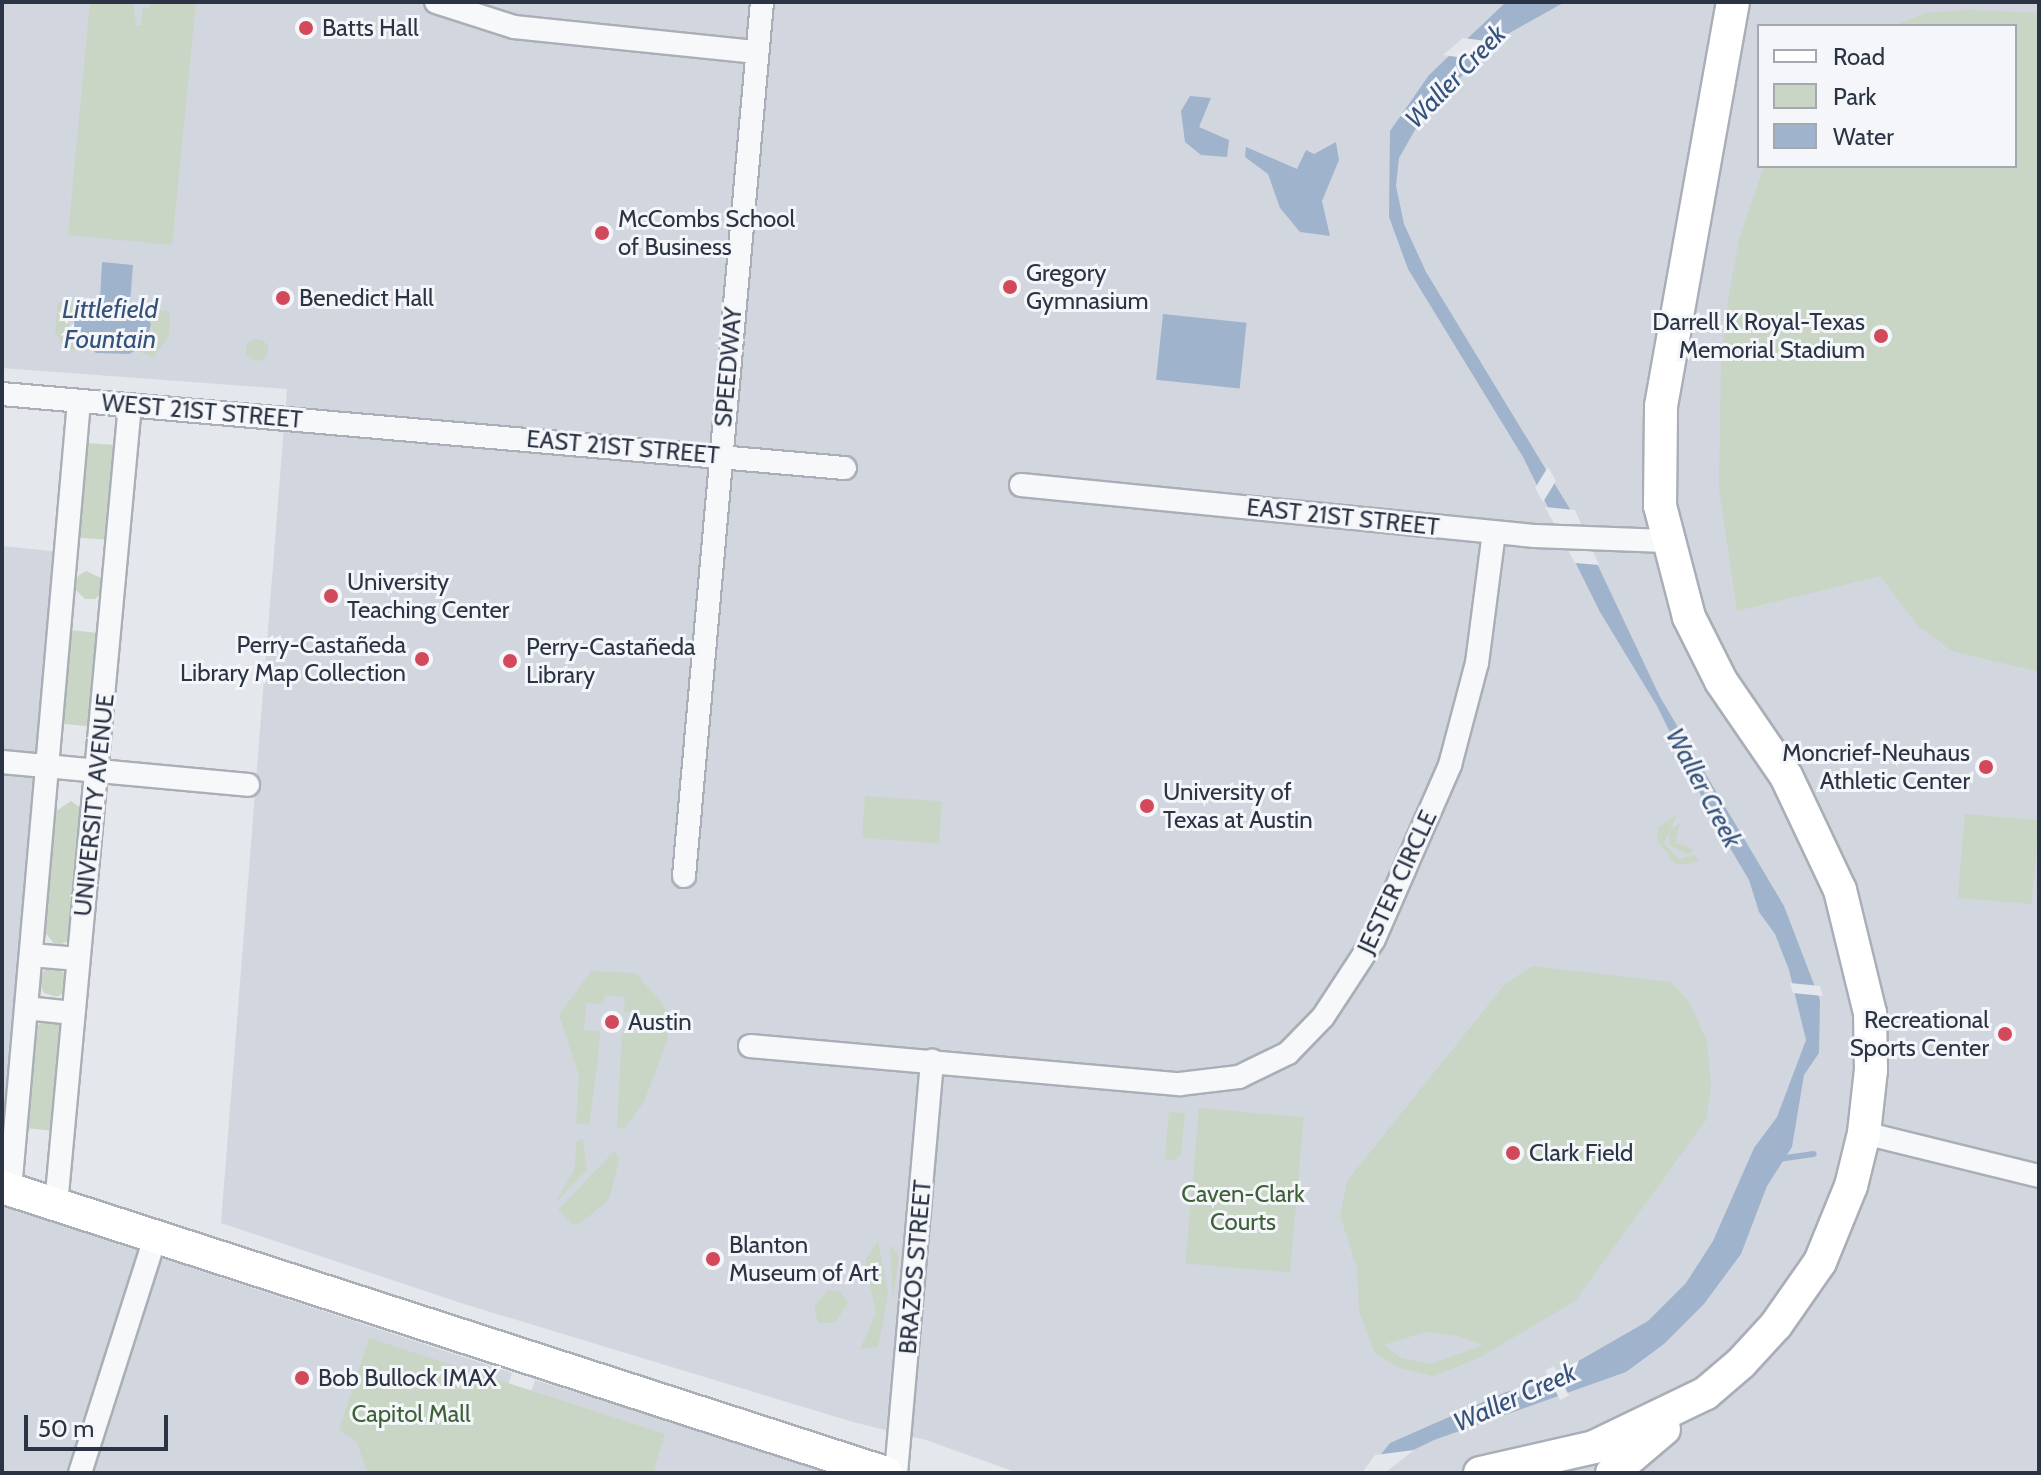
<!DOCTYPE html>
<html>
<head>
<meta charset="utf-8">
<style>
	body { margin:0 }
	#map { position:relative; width:2041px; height:1475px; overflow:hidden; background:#e4e7ec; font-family:Cabin,sans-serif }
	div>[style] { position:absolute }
	.built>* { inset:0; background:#d2d6de }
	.green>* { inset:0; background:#c9d6c5; transform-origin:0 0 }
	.round { border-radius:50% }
	.water>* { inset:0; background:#9fb4cc; transform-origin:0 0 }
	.pier>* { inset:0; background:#e4e7ec; transform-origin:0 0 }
	.stream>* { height:6px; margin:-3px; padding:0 3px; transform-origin:3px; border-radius:3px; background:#9fb4cc }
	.roads { filter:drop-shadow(2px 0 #a9aeb7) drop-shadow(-2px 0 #a9aeb7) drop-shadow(0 2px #a9aeb7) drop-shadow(0 -2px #a9aeb7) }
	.street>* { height:22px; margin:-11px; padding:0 11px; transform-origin:11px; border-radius:11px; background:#f7f8fa }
	.secondary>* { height:32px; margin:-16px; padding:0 16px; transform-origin:16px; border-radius:16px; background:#fff }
	.dots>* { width:22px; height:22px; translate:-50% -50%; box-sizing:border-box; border:4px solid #f4f6f9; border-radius:50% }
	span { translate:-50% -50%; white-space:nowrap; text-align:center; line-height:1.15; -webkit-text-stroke:6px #f4f6f9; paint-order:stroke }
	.poi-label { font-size:24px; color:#2b3445 }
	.left { translate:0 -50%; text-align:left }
	.right { translate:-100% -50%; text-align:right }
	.street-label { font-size:24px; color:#2b3445 }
	.park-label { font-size:24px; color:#3f6138 }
	.water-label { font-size:26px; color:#34527a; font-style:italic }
	.frame { position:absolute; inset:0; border:4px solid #2b3445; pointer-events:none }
	.legend { position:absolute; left:1757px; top:24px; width:260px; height:144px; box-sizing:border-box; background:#f4f6f9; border:2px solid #a4a8b1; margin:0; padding:10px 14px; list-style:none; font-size:24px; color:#2b3445 }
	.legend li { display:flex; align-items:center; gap:16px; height:40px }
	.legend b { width:40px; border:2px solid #a4a8b1 }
	.scale { position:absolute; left:24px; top:1415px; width:144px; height:36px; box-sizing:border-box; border:4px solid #2b3445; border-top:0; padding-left:10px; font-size:24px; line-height:28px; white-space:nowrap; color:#2b3445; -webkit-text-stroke:6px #f4f6f9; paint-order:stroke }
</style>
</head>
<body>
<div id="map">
	<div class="built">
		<div style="clip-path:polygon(evenodd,2px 2px,2039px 2px,2039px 1473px,1018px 1473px,926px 1440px,853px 1422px,461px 1303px,221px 1223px,287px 389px,2px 368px,2px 2px,1759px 26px,2015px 26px,2015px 166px,1759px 166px,1759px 26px)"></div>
		<div style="clip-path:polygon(2px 546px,61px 552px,42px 758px,2px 754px)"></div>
		<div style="clip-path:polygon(2px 762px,46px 767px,2px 1187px)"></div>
		<div style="clip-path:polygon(2px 1206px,512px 1373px,479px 1473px,2px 1473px)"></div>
		<div style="clip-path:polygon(535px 1380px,839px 1473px,505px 1473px)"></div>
	</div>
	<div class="green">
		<div style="clip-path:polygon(90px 2px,133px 2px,136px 25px,141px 26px,143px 7px,149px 8px,150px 2px,196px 2px,172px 245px,68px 235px)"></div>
		<div style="clip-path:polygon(1969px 10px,2039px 13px,2039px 672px,1952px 651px,1918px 626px,1880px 576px,1737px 611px,1719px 488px,1721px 361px,1729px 294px,1739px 240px,1764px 166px,2015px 166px,2015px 26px,1894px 26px,1925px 13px)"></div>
		<div style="clip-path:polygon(58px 302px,83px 305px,74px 310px,69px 326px,76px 349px,66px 350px,55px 332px)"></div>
		<div style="clip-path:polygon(145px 309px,170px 311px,169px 336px,153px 357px,140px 352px,154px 335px)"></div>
		<div class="round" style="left:246px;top:339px;width:22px;height:22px"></div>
		<div style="left:86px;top:443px;width:30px;height:95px;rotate:4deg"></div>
		<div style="clip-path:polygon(86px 571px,103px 579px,102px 593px,95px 599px,85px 599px,75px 589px,78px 576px)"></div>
		<div style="left:70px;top:630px;width:30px;height:94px;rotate:6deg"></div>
		<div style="left:865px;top:796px;width:77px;height:42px;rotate:4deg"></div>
		<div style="clip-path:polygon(71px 801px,83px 810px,72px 940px,56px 946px,44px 931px,55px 812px)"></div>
		<div style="clip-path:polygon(1677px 814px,1664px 843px,1679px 859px,1695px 855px,1699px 860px,1691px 864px,1675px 864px,1657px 840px,1658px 828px)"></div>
		<div style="left:1965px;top:814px;width:74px;height:84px;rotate:5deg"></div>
		<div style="clip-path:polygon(1680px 823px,1675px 843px,1689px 847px,1693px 851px,1687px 854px,1669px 845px,1670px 830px)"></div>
		<div style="clip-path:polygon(52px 966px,68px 975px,66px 991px,57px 997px,44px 993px,39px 983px,43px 972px)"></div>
		<div style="clip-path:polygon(evenodd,1532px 966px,1671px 982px,1690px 1003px,1707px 1042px,1711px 1086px,1706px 1120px,1575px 1301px,1479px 1358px,1433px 1376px,1397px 1367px,1375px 1353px,1359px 1312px,1357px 1268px,1340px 1215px,1347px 1181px,1505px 984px,1532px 966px,1425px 1332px,1458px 1336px,1483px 1345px,1431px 1364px,1401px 1358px,1384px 1345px,1425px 1332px)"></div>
		<div style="clip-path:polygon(591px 971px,636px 973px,665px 1007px,668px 1038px,644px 1102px,625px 1128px,617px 1127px,622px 1033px,639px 1033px,641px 1013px,624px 1011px,625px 997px,605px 995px,603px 1004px,586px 1003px,584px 1030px,600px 1031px,598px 1058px,589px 1125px,576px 1123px,579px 1076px,559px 1015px)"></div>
		<div style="clip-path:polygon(45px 1018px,64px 1026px,56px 1131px,25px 1128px,36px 1028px)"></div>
		<div style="left:1199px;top:1108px;width:105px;height:156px;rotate:5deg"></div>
		<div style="clip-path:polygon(1169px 1112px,1185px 1113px,1181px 1154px,1175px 1160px,1165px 1159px)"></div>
		<div style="clip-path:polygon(583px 1139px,587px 1170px,556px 1202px,575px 1168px,576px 1142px)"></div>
		<div style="clip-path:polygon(615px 1150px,619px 1161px,609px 1200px,579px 1224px,572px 1224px,558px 1210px)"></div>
		<div style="clip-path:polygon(878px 1241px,888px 1292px,883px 1323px,878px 1347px,860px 1349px,876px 1313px,865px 1261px)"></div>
		<div style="clip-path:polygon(890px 1245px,899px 1256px,889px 1324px,893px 1295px)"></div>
		<div style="clip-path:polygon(828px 1289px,840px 1292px,848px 1303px,835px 1323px,818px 1323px,814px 1307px)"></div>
		<div style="clip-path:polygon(369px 1338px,665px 1434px,653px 1473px,367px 1473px,357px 1442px,339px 1430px)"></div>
	</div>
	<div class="water">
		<div style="clip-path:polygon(1506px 2px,1565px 2px,1504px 36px,1427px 109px,1399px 158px,1396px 186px,1404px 224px,1426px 272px,1576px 519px,1660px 697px,1784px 906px,1820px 1000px,1819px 1053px,1804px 1075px,1792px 1147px,1767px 1186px,1741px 1254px,1704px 1304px,1664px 1344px,1626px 1372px,1434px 1440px,1366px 1473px,1390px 1443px,1506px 1392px,1535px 1386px,1648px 1321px,1686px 1283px,1713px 1241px,1754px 1148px,1777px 1117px,1806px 1040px,1789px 970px,1775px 934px,1759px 912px,1749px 880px,1711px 816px,1657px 706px,1600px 612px,1523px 457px,1408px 269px,1389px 217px,1390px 131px,1429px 75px)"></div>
		<div style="clip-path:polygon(1190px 96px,1211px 98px,1199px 127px,1229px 140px,1227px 157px,1201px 155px,1185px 142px,1181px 111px)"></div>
		<div style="clip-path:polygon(1336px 142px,1339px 160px,1322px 201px,1330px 236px,1300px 232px,1280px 208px,1268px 174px,1245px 157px,1246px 147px,1297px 169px,1306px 150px,1314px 154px)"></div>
		<div style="clip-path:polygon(102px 262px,133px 265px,130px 304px,139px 304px,151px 324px,146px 345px,129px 354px,96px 353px,73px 334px,75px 315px,89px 300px,100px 299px)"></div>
		<div style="left:1163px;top:314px;width:84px;height:66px;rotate:6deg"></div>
	</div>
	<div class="pier">
		<div style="clip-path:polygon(1463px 38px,1503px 43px,1486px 61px,1443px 55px)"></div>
		<div style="clip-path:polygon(1548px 467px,1556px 481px,1543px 502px,1535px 488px)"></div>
		<div style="clip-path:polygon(1545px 507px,1575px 510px,1599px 565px,1575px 563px)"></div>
		<div style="clip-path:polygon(1790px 983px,1820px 986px,1823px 996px,1793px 993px)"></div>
		<div style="left:1554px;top:1366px;width:33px;height:10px;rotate:63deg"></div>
		<div style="clip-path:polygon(1414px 1450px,1385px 1473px,1362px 1473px,1375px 1455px)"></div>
	</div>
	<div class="stream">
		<div style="left:1778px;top:1159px;width:36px;rotate:-8deg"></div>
	</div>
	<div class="roads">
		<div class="street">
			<div style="left:436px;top:2px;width:82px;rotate:17.8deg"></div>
			<div style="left:514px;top:27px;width:244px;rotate:5.9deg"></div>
			<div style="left:2px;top:394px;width:846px;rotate:5.02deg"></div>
			<div style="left:1021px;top:485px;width:517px;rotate:5.67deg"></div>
			<div style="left:1535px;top:536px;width:130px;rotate:2.2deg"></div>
			<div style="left:2px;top:762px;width:247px;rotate:5.3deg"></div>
			<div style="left:684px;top:876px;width:877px;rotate:-84.9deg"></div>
			<div style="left:31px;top:955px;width:47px;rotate:4.9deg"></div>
			<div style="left:26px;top:1008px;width:47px;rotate:6.1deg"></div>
			<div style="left:750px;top:1046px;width:432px;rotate:5.1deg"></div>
			<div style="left:1180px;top:1084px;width:59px;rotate:-6.8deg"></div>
			<div style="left:1239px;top:1077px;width:55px;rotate:-26.1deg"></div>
			<div style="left:1288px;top:1053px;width:50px;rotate:-45.8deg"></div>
			<div style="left:1323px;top:1017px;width:93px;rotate:-56.8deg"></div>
			<div style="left:1374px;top:939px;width:190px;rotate:-66.4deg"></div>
			<div style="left:1450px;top:765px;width:106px;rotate:-75.2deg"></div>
			<div style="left:1477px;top:663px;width:132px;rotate:-82.6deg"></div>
			<div style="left:1864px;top:1133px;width:180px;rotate:13.8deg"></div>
			<div style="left:10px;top:1190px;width:792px;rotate:-85deg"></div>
			<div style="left:56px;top:1205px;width:803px;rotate:-84.72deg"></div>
			<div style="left:80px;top:1473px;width:247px;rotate:-72.3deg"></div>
			<div style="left:896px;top:1473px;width:414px;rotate:-85deg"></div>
		</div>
		<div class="secondary">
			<div style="left:2px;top:1187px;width:929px;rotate:17.93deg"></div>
			<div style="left:1480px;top:1473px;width:117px;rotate:-12.8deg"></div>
			<div style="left:1594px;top:1447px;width:124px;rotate:-25.7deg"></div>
			<div style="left:1706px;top:1393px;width:46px;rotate:-40.6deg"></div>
			<div style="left:1741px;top:1363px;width:52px;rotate:-47.4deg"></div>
			<div style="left:1776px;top:1325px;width:77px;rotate:-55.1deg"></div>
			<div style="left:1820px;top:1262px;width:82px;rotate:-67.8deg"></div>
			<div style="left:1851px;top:1186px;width:55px;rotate:-76.2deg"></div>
			<div style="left:1864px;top:1133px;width:63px;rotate:-83.7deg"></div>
			<div style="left:1871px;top:1070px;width:57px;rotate:-91deg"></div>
			<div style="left:1870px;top:1013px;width:127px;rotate:-103.7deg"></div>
			<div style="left:1840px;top:890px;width:126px;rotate:-115.3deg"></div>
			<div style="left:1786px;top:776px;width:115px;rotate:-124.4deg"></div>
			<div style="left:1721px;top:681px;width:72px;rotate:-116.6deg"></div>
			<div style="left:1689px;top:617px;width:115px;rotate:-104.6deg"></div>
			<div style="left:1660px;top:506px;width:100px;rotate:-89.4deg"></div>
			<div style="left:1661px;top:406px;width:410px;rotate:-79.9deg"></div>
			<div style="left:1612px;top:1473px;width:68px;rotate:-40.2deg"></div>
		</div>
	</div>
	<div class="dots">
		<div style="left:306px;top:28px;background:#d1495b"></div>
		<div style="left:602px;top:233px;background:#d1495b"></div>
		<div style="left:1010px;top:287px;background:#d1495b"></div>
		<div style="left:283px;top:298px;background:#d1495b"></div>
		<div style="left:1881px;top:336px;background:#d1495b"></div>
		<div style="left:331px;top:596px;background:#d1495b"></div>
		<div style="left:422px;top:659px;background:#d1495b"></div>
		<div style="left:510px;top:661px;background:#d1495b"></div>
		<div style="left:1986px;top:767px;background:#d1495b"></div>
		<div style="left:1147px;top:806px;background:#d1495b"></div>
		<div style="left:612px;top:1022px;background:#d1495b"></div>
		<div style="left:2005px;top:1034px;background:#d1495b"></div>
		<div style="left:1513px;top:1153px;background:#d1495b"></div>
		<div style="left:713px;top:1259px;background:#d1495b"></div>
		<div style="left:302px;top:1378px;background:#d1495b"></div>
	</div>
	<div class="poi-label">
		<span class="left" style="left:322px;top:28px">Batts Hall</span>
		<span class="left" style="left:618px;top:233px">McCombs School<br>of Business</span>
		<span class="left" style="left:1026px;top:287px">Gregory<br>Gymnasium</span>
		<span class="left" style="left:299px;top:298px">Benedict Hall</span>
		<span class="right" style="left:1865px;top:336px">Darrell K Royal-Texas<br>Memorial Stadium</span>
		<span class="left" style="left:347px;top:596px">University<br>Teaching Center</span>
		<span class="right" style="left:406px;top:659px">Perry-Castañeda<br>Library Map Collection</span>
		<span class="left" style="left:526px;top:661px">Perry-Castañeda<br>Library</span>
		<span class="right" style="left:1970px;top:767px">Moncrief-Neuhaus<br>Athletic Center</span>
		<span class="left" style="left:1163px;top:806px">University of<br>Texas at Austin</span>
		<span class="right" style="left:1989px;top:1034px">Recreational<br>Sports Center</span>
		<span class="left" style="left:628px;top:1022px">Austin</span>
		<span class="left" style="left:1529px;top:1153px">Clark Field</span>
		<span class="left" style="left:729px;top:1259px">Blanton<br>Museum of Art</span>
		<span class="left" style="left:318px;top:1378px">Bob Bullock IMAX</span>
	</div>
	<div class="street-label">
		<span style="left:728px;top:367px;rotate:-85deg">SPEEDWAY</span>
		<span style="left:202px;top:411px;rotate:5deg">WEST 21ST STREET</span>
		<span style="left:623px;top:447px;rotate:5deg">EAST 21ST STREET</span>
		<span style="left:1343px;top:517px;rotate:6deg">EAST 21ST STREET</span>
		<span style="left:94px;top:805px;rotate:-84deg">UNIVERSITY AVENUE</span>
		<span style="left:1397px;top:882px;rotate:-65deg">JESTER CIRCLE</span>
		<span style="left:915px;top:1267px;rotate:-85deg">BRAZOS STREET</span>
	</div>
	<div class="park-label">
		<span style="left:1243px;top:1208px">Caven-Clark<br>Courts</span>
		<span style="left:411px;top:1414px">Capitol Mall</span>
	</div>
	<div class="water-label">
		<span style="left:1456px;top:77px;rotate:-46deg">Waller Creek</span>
		<span style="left:110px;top:325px">Littlefield<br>Fountain</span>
		<span style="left:1703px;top:788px;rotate:62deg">Waller Creek</span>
		<span style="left:1515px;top:1398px;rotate:-24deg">Waller Creek</span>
	</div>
	<div class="frame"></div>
	<ul class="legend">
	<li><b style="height:10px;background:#fff"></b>Road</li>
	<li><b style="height:22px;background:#c9d6c5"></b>Park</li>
	<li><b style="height:22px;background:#9fb4cc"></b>Water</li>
	</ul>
	<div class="scale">50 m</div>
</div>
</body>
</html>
